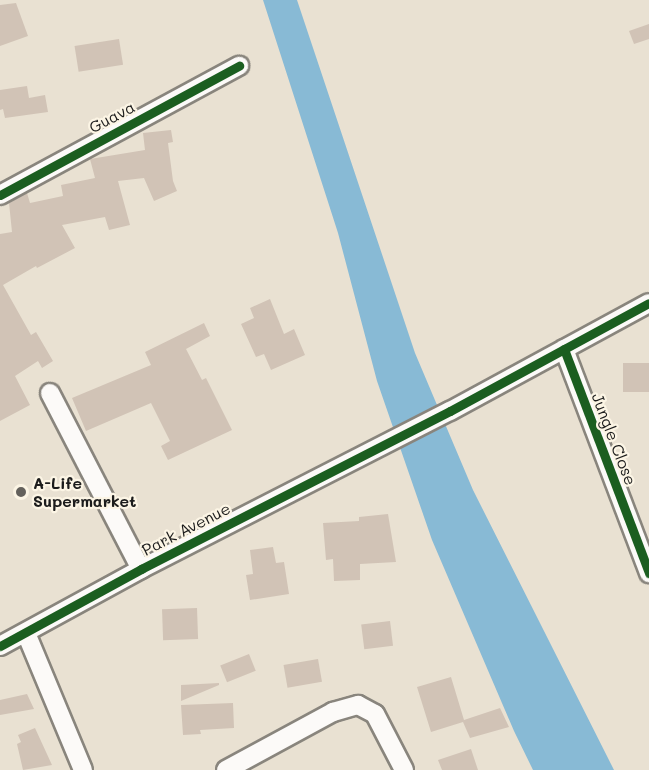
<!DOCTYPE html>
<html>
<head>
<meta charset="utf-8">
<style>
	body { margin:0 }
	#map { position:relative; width:649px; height:770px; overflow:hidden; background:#e9e1d2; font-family:Mali,sans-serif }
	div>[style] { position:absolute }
	.water>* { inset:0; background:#88bad5 }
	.building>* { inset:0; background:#d1c3b6; transform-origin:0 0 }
	.roads { filter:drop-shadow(2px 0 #89857d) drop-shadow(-2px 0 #89857d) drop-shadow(0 2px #89857d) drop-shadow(0 -2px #89857d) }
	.street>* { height:18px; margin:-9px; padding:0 9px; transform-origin:9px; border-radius:9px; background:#fcfaf8 }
	.cycleway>* { height:9px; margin:-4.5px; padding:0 4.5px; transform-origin:4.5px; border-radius:4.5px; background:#1b5e20 }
	.dots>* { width:16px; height:16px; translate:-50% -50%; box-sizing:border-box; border:3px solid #fcf5e5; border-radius:50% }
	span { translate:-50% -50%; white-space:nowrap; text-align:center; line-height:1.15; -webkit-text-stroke:4.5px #fcf5e5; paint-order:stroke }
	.street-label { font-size:16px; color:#1c1c1c }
	.poi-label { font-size:16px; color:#1c1c1c; font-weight:700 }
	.left { translate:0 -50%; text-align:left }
</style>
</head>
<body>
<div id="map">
	<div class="water">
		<div style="clip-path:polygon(263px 0,297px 0,415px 353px,473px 490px,614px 770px,533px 770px,514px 731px,432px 540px,377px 381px,338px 233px)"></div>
	</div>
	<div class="building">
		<div style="clip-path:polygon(16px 3px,28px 36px,0 46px,0 5px)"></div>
		<div style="clip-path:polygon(649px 24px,649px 39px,634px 44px,629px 31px)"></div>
		<div style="left:119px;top:39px;width:26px;height:45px;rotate:81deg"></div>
		<div style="clip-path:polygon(27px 86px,29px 98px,45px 95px,48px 112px,5px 118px,3px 109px,0 110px,0 90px)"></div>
		<div style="clip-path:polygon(171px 130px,173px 142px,168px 143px,173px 181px,177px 191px,154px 201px,144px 178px,118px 181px,130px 225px,109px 230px,105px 217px,62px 225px,75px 248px,37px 268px,36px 266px,3px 285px,31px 335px,36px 332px,53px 361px,42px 368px,38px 361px,15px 376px,30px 405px,0 421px,0 234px,12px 232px,9px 203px,27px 193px,30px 203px,63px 196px,61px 185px,95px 178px,90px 159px,145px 150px,143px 133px)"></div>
		<div style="clip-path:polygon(270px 299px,284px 334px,294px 329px,305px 355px,271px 370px,264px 354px,256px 357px,241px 324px,254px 318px,250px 308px)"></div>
		<div style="clip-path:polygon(204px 323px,210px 336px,186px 349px,202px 380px,206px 378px,232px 430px,168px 460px,161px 446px,170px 441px,151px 403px,86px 431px,72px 398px,151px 365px,145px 352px)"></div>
		<div style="left:649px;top:363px;width:29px;height:26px;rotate:90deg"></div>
		<div style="clip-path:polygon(388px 514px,396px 562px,360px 564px,360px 580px,334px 581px,333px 559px,326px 560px,323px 523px,359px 521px,359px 517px)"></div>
		<div style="clip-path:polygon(273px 547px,276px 563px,284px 562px,289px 594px,250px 600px,246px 575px,253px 574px,250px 550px)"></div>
		<div style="left:197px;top:608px;width:31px;height:35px;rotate:88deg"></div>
		<div style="left:390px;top:621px;width:25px;height:29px;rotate:83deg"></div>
		<div style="left:249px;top:654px;width:18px;height:31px;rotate:68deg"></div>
		<div style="left:318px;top:659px;width:23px;height:35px;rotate:80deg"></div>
		<div style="clip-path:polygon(451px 677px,464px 720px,500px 708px,509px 727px,470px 738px,463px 722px,431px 732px,417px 687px)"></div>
		<div style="clip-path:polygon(219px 683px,219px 685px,181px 701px,181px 685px)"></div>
		<div style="clip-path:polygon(27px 694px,34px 709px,0 715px,0 700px)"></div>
		<div style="clip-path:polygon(233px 703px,234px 728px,200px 730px,201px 734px,183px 735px,181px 705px)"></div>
		<div style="clip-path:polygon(35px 728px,52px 765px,23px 770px,17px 744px,21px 742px,18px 735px)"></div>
		<div style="clip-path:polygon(471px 749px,478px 770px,442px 770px,438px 760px)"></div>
	</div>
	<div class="roads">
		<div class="street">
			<div style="left:0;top:195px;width:272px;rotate:-28.4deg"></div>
			<div style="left:564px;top:349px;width:240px;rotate:69.2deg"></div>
			<div style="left:50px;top:393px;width:198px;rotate:62.7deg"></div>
			<div style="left:26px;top:633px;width:148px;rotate:67.4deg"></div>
			<div style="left:0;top:646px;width:161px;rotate:-28.6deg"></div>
			<div style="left:141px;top:569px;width:347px;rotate:-27.1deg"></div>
			<div style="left:450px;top:411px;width:226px;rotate:-28.5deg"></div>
			<div style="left:226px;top:770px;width:122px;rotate:-28.5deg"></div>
			<div style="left:333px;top:712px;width:26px;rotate:-16deg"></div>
			<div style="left:358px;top:705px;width:19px;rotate:28deg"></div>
			<div style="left:375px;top:714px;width:63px;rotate:62.6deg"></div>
		</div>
	</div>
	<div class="cycleway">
		<div style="left:0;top:195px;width:272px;rotate:-28.4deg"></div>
		<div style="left:564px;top:349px;width:240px;rotate:69.2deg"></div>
		<div style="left:0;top:646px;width:161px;rotate:-28.6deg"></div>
		<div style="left:141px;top:569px;width:347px;rotate:-27.1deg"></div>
		<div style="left:450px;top:411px;width:226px;rotate:-28.5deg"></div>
	</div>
	<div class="dots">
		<div style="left:21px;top:492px;background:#64615c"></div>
	</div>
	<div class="street-label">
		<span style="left:112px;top:117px;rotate:-28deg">Guava</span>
		<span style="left:614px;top:439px;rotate:69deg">Jungle Close</span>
		<span style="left:186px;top:529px;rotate:-27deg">Park Avenue</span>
	</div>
	<div class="poi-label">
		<span class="left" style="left:33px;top:492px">A-Life<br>Supermarket</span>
	</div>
</div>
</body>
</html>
